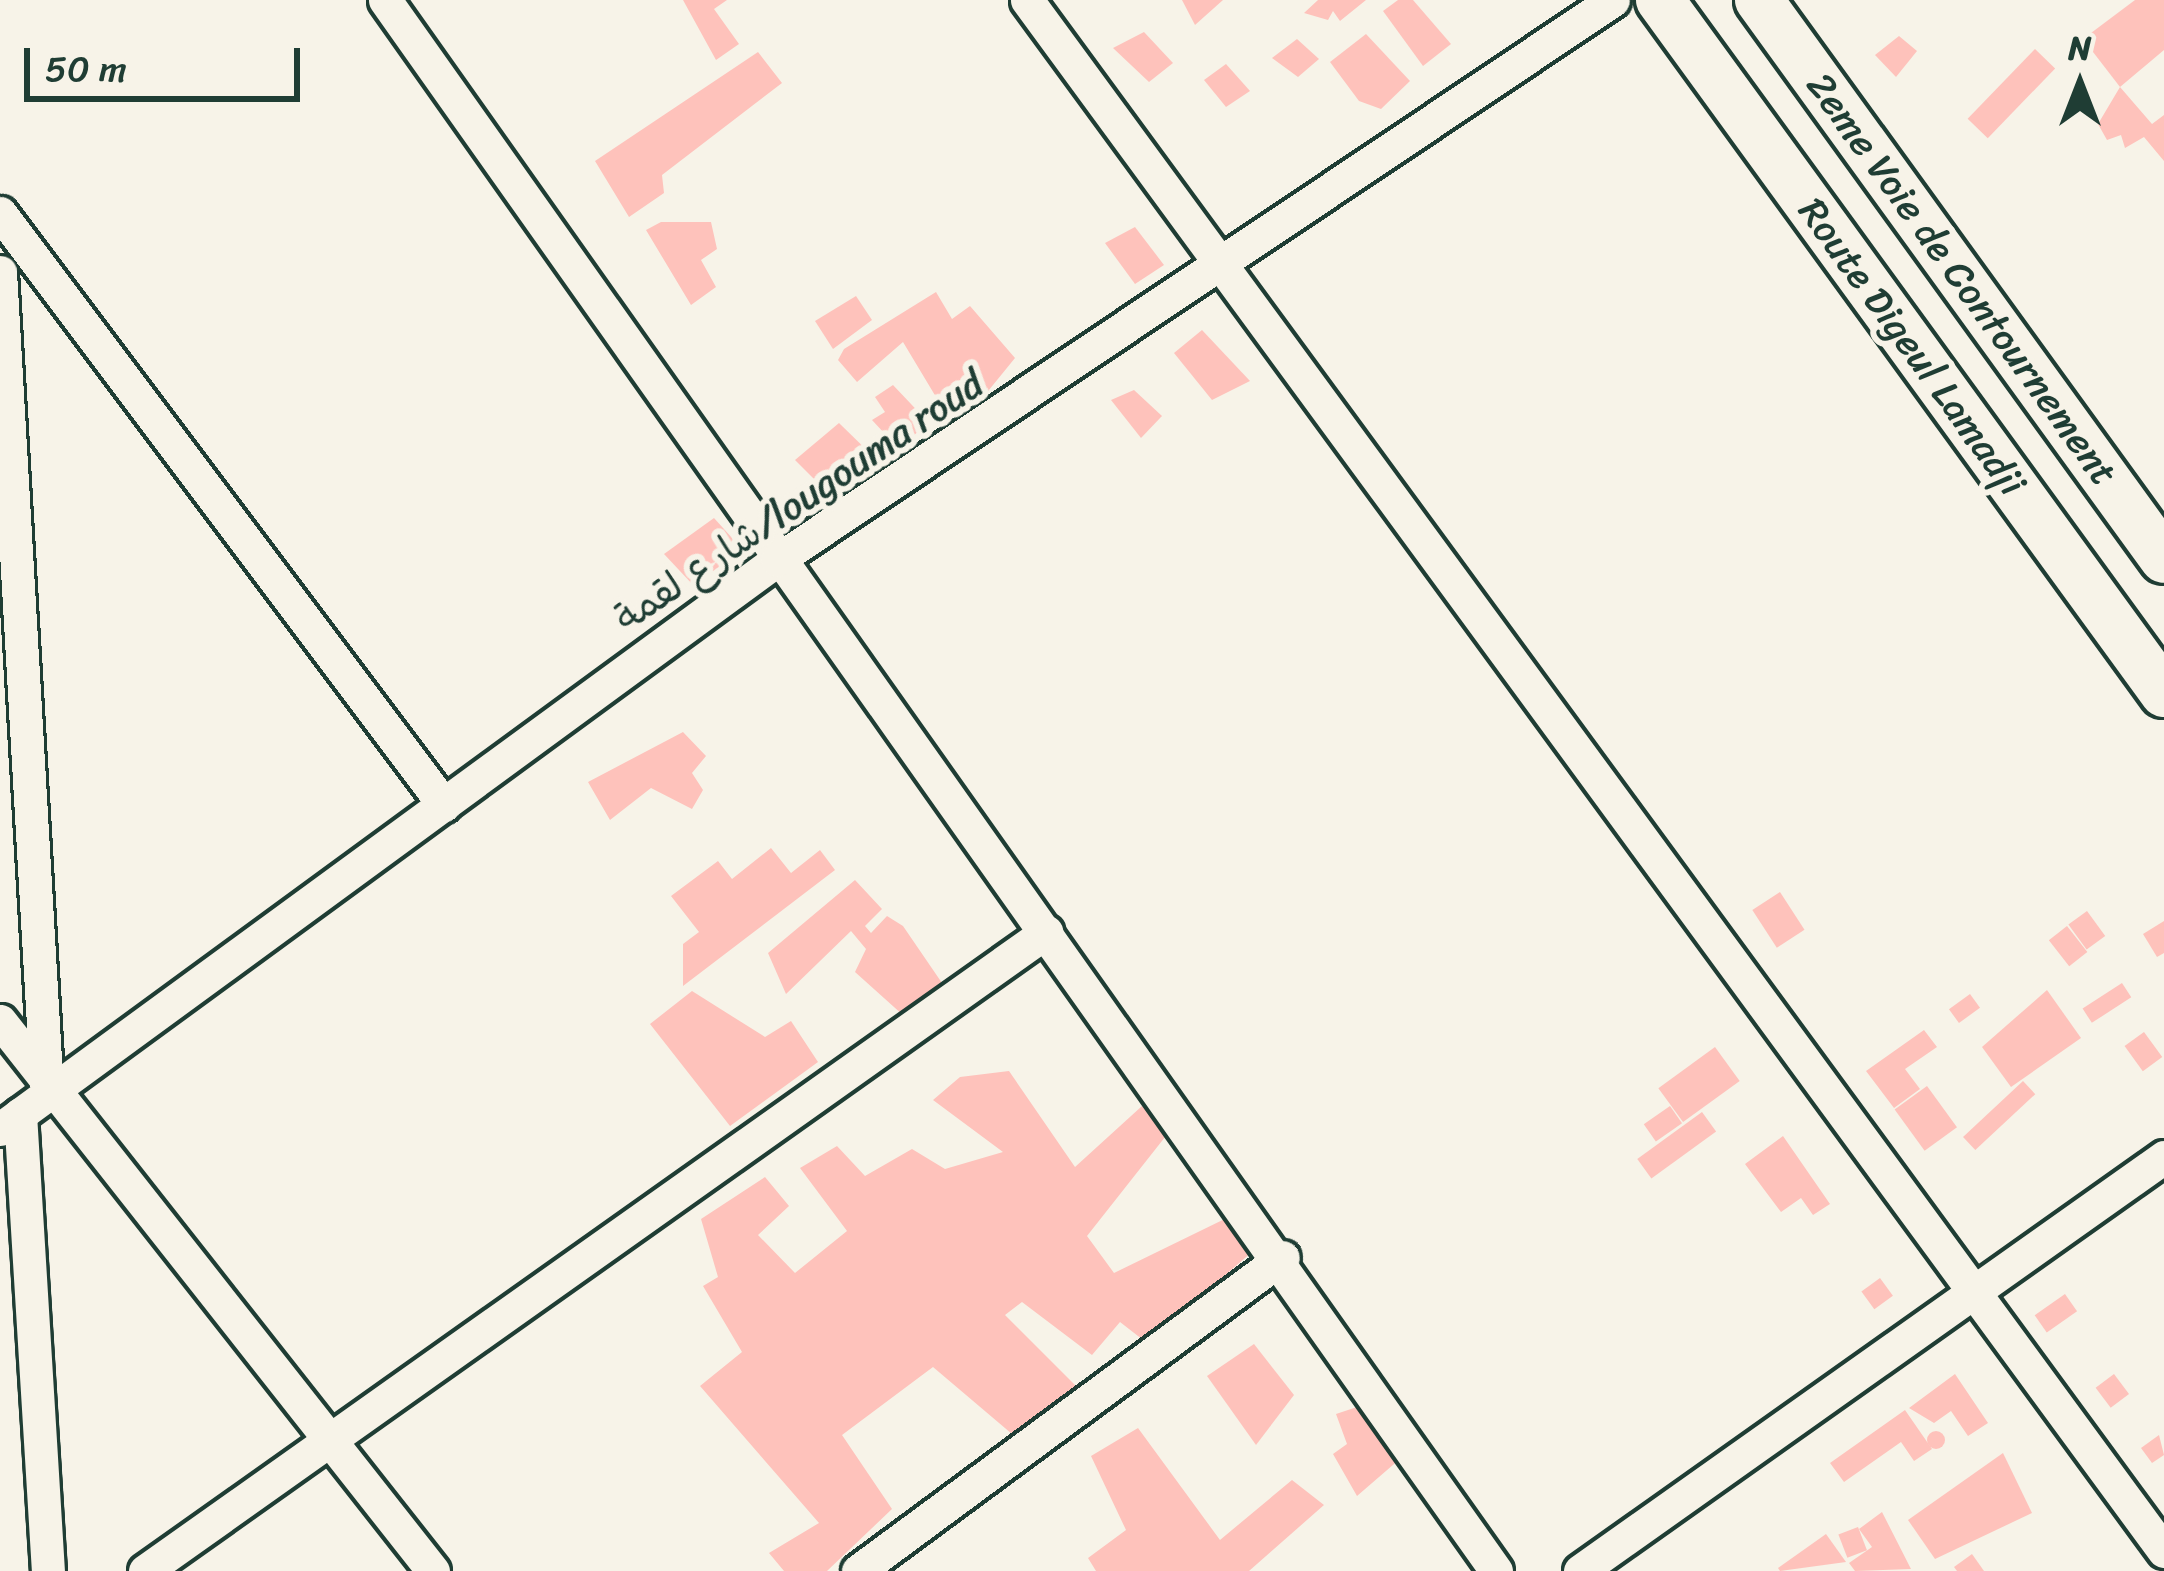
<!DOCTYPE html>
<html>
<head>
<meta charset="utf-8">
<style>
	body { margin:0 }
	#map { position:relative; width:2164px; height:1571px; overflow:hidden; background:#f7f3e8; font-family:Sriracha,"Playpen Sans Arabic",sans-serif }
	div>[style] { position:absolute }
	.building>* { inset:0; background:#fec2bb; transform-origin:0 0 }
	.round { border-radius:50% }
	.roads { filter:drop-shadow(3px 0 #1f3d34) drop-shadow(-3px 0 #1f3d34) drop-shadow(0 3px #1f3d34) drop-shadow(0 -3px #1f3d34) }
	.street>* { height:33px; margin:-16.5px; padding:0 16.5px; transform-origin:16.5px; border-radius:16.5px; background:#f7f3e8 }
	.secondary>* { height:48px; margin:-24px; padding:0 24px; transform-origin:24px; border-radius:24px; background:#f7f3e8 }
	span { translate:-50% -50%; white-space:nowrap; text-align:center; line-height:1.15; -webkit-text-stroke:12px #f7f3e8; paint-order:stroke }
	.street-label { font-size:39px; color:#1f3d34 }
	.north { position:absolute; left:2020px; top:24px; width:120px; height:120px; -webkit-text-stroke:9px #f7f3e8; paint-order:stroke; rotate:0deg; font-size:33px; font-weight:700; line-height:48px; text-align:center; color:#1f3d34 }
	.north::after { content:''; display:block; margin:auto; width:42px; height:54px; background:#1f3d34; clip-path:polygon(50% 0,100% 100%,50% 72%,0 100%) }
	.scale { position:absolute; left:24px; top:48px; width:276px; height:54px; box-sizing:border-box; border:6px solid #1f3d34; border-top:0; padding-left:15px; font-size:36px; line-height:42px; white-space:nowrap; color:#1f3d34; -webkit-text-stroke:9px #f7f3e8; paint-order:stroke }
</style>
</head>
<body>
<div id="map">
	<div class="building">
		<div style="clip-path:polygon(683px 0,727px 0,714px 9px,739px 44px,716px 60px)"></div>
		<div style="clip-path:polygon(1182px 0,1223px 0,1195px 25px)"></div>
		<div style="clip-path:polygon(1318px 0,1366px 0,1340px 21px,1333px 11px,1328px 20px,1304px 13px)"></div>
		<div style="clip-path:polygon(1398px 0,1413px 0,1451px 44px,1423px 66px,1383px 11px)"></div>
		<div style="clip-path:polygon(2135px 0,2164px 0,2164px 50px,2120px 87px,2083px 39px)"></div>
		<div style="clip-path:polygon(1144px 32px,1173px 63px,1149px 82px,1113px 48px)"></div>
		<div style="clip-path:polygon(1366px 34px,1410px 81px,1381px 109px,1359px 101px,1330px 62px)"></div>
		<div style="clip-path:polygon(1899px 36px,1917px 51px,1896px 77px,1875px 55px)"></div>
		<div style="clip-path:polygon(1297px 39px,1319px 59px,1298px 77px,1272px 58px)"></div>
		<div style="left:2035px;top:49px;width:28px;height:97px;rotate:44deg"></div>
		<div style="clip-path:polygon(758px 52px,782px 83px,662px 175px,664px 193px,629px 217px,595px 161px)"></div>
		<div style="clip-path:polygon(1226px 64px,1250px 91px,1226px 107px,1204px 80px)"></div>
		<div style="clip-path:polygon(2120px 87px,2152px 124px,2164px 115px,2164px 161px,2144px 137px,2125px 148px,2121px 135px,2107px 140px,2098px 124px)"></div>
		<div style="clip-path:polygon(661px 222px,711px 222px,717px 249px,701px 260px,716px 287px,691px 305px,646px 230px)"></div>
		<div style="clip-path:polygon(1135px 227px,1164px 265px,1135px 284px,1105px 243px)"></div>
		<div style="clip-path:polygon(936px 292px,952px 319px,970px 306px,1015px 358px,980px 401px,962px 385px,939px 402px,903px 342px,857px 382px,838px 360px,844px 349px)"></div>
		<div style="clip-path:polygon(856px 296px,872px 320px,833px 349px,815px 321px)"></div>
		<div style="clip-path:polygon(1202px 330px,1250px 381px,1212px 400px,1174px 353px)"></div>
		<div style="clip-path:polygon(893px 385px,929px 423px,898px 448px,872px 420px,885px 412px,875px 397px)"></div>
		<div style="clip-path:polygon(1134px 390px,1162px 416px,1141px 438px,1111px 400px)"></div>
		<div style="clip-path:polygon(839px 423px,877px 460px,826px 491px,795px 460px)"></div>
		<div style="clip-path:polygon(714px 518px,742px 549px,694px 586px,664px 554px)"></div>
		<div style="clip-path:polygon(683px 732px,706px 756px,692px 773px,703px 790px,692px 809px,651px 788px,610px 820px,588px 782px)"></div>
		<div style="clip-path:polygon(771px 848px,791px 873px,820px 850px,835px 870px,683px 986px,683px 944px,699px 932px,671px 896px,718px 861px,732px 879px)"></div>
		<div style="clip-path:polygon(855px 880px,882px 909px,865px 926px,871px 933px,887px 916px,903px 926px,942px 983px,904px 1016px,855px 972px,866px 949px,851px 931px,786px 994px,768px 953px)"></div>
		<div style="left:1780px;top:892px;width:45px;height:33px;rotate:57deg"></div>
		<div style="left:2087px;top:911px;width:31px;height:23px;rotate:54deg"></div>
		<div style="clip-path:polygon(2164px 921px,2164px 953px,2157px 957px,2143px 934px)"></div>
		<div style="left:2067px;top:926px;width:33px;height:23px;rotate:52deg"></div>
		<div style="left:2122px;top:983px;width:17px;height:47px;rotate:57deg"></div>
		<div style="clip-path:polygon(2047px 990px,2081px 1038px,2011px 1087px,1982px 1047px)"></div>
		<div style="clip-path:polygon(692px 991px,765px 1037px,791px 1021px,818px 1062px,730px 1126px,650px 1024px)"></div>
		<div style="left:1970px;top:994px;width:17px;height:26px;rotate:54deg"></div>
		<div style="clip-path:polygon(1924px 1030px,1937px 1047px,1905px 1069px,1920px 1089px,1894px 1108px,1866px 1071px)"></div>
		<div style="left:2144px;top:1032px;width:31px;height:24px;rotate:54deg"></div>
		<div style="left:1715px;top:1047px;width:42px;height:70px;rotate:54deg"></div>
		<div style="clip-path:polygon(1009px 1071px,1075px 1167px,1142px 1106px,1169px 1132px,1087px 1236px,1114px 1273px,1239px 1212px,1253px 1251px,1147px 1343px,1120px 1322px,1092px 1355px,1022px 1302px,1005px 1315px,1081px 1391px,1012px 1434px,933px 1367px,842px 1435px,892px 1509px,827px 1571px,784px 1571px,769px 1553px,819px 1523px,700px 1386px,742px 1352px,703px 1286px,718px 1277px,701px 1219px,765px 1177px,789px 1206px,758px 1235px,795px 1273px,847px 1231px,800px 1168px,837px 1146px,865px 1176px,912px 1149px,945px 1169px,1003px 1152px,933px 1100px,960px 1077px)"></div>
		<div style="left:2023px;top:1081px;width:18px;height:82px;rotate:47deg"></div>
		<div style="left:1927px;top:1086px;width:51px;height:40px;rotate:54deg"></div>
		<div style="left:1670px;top:1106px;width:21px;height:32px;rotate:55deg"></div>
		<div style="left:1702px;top:1112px;width:24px;height:80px;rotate:54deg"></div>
		<div style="clip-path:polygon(1783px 1136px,1830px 1204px,1813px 1215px,1801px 1198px,1781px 1212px,1745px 1164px)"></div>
		<div style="left:1880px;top:1278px;width:22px;height:23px;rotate:54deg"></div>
		<div style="left:2065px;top:1294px;width:21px;height:37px;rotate:55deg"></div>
		<div style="clip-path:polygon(1254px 1344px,1294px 1395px,1256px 1445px,1207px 1376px)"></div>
		<div style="clip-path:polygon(1955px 1374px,1988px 1423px,1968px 1436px,1951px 1411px,1934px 1423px,1909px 1408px)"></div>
		<div style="left:2114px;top:1374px;width:25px;height:23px;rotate:53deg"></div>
		<div style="clip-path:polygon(1363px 1405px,1401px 1458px,1357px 1496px,1333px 1454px,1347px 1444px,1336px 1414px)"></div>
		<div style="clip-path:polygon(1905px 1410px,1932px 1449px,1914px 1461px,1901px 1442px,1844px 1482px,1830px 1463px)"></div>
		<div style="clip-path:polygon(1138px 1428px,1220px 1540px,1292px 1480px,1324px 1505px,1249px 1571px,1096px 1571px,1088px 1558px,1126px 1530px,1091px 1456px)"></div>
		<div class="round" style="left:1927px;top:1431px;width:18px;height:18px"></div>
		<div style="clip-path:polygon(2159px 1435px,2164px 1455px,2152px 1463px,2141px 1448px)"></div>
		<div style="clip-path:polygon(2003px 1453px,2032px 1513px,1935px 1559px,1908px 1520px)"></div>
		<div style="clip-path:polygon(1882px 1512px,1911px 1569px,1855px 1571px,1849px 1563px,1872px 1547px,1859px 1529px)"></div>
		<div style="left:1858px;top:1527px;width:25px;height:21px;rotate:69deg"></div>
		<div style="clip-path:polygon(1826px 1534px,1846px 1562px,1780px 1571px,1778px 1568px)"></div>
		<div style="clip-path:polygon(1972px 1554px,1984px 1571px,1957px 1571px,1954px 1567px)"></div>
	</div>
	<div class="roads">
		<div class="street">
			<div style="left:385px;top:0;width:1924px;rotate:54.73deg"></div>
			<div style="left:1027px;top:0;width:1923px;rotate:53.76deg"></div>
			<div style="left:0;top:213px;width:740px;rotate:53.13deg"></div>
			<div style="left:0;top:272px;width:823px;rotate:86.73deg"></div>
			<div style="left:0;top:1021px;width:700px;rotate:51.79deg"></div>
			<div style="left:20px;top:1114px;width:458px;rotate:86.5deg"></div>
			<div style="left:0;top:1129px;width:963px;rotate:-36.22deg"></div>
			<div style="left:777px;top:560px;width:1006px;rotate:-33.82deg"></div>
			<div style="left:145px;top:1571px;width:1105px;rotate:-35.34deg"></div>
			<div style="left:858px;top:1571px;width:528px;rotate:-36.46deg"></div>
			<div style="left:1580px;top:1571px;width:716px;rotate:-35.33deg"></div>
		</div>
		<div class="secondary">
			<div style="left:1660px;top:0;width:857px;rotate:53.97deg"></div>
			<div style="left:1759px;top:0;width:690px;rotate:54.08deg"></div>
		</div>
	</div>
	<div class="street-label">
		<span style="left:1962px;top:279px;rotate:54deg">2eme Voie de Contournement</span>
		<span style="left:1912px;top:347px;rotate:54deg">Route Digeul Lamadji</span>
		<span style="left:799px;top:501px;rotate:-34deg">شارع لقمة/lougouma roud</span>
	</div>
	<div class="north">N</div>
	<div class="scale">50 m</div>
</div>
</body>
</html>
